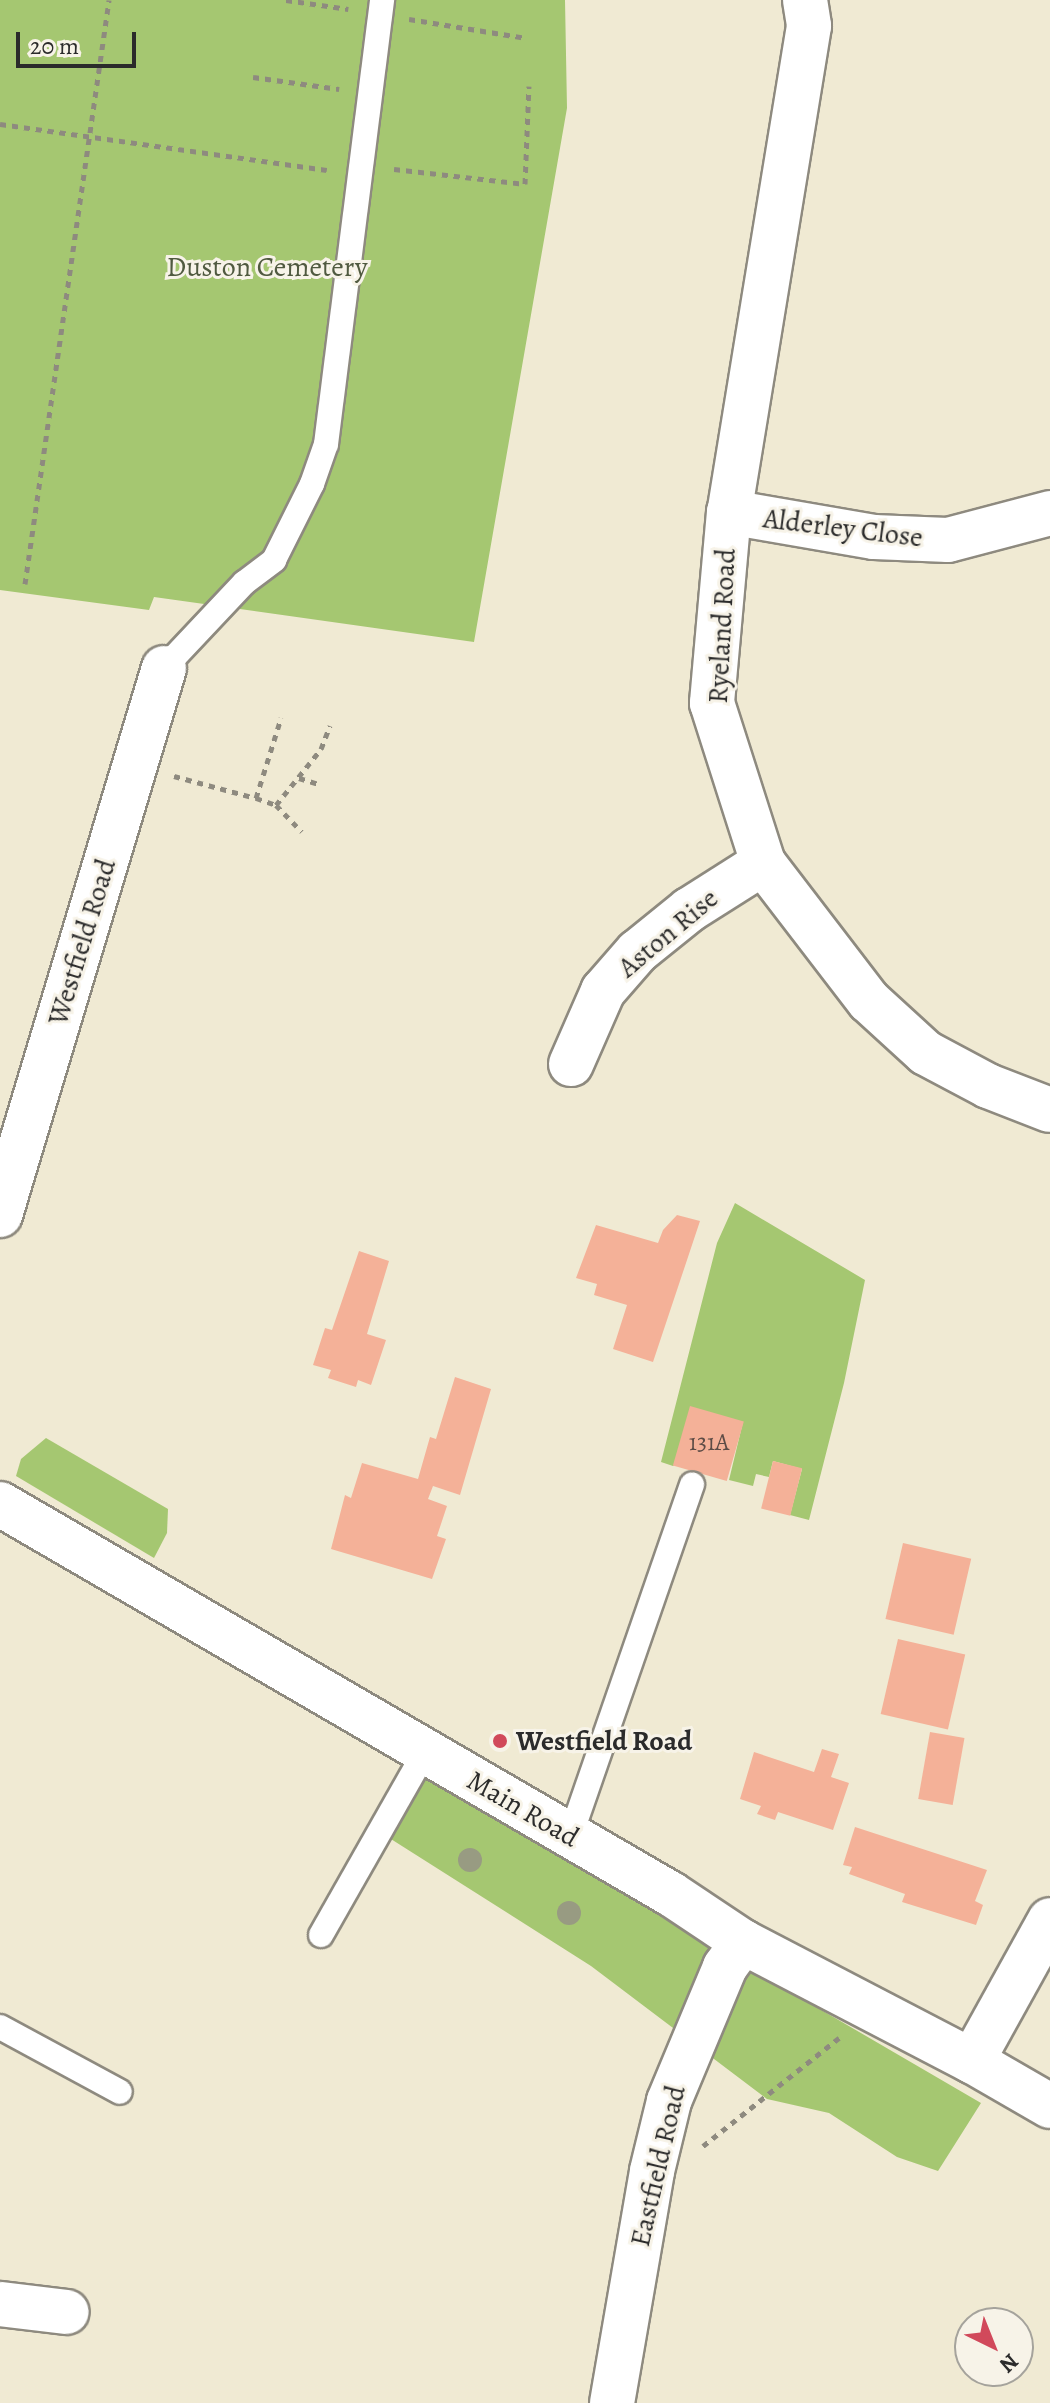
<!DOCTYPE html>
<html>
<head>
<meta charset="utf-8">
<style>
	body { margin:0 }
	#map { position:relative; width:1050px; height:2403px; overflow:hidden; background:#f0ead3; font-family:Alegreya,serif }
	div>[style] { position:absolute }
	.green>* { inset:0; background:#a5c771 }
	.building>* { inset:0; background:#f4b198; transform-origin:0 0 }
	.path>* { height:5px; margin-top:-2.5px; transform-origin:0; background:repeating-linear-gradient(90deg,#8e8a7f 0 6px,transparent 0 12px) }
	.roads { filter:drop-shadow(2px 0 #8e8a7f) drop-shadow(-2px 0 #8e8a7f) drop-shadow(0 2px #8e8a7f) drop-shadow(0 -2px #8e8a7f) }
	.service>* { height:24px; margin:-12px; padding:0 12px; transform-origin:12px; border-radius:12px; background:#fff }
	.minor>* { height:44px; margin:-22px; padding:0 22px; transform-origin:22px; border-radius:22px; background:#fff }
	.tertiary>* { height:44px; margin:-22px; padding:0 22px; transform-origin:22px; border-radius:22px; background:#fff }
	.trees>* { width:24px; height:24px; margin:-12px; border-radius:50%; background:#989b82 }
	.dots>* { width:22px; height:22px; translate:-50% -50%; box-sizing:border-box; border:4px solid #f7f3e8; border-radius:50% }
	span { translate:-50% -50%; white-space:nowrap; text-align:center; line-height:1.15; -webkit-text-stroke:6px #f7f3e8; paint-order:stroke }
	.number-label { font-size:24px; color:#5d4c46 }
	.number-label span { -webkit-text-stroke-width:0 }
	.park-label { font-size:28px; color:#505a40 }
	.street-label { font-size:28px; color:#2b2b2b }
	.poi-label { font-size:28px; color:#2b2b2b; font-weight:700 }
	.left { translate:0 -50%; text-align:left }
	.north { position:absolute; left:954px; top:2307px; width:80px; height:80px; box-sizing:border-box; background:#f7f3e8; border:2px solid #a5a39c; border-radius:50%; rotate:137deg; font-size:22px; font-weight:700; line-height:32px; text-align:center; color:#2b2b2b }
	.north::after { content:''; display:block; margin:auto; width:28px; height:36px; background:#d1495b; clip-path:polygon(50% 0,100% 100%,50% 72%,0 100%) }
	.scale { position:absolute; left:16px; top:32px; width:120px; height:36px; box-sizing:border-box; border:4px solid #2b2b2b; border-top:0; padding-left:10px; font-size:24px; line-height:28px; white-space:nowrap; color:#2b2b2b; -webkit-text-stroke:6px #f7f3e8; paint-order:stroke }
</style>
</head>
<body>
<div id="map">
	<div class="green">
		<div style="clip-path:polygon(0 0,565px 0,567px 108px,474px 642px,154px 597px,149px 610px,0 590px)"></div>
		<div style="clip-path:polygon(735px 1203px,865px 1280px,844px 1383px,809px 1520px,790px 1515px,802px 1469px,773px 1461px,769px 1477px,756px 1474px,753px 1486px,729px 1480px,743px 1422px,673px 1466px,661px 1462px,717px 1243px)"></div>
		<div style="clip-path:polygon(46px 1438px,168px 1509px,167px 1533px,154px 1558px,16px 1476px,21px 1459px)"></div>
		<div style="clip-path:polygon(413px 1772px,981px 2103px,938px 2171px,897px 2157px,829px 2113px,767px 2099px,591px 1966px,383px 1834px)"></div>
	</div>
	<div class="building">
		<div style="clip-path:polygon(677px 1215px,700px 1221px,653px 1362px,613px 1349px,627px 1305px,594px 1295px,597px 1284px,576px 1278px,596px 1225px,658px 1243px,663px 1230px)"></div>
		<div style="clip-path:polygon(359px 1251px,389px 1261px,367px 1334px,386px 1340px,371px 1385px,358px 1380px,356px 1387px,328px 1378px,331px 1370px,313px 1365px,325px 1328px,332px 1330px)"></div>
		<div style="clip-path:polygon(455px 1377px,491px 1389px,460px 1495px,433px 1486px,428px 1499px,447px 1506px,437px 1536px,446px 1539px,432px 1579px,331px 1549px,345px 1495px,351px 1498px,362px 1463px,418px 1479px,430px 1437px,436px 1439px)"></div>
		<div style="left:690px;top:1406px;width:56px;height:62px;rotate:16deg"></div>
		<div style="left:773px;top:1461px;width:30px;height:49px;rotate:14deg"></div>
		<div style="left:903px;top:1543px;width:70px;height:78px;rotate:13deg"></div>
		<div style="left:898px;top:1639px;width:69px;height:77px;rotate:13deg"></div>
		<div style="left:930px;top:1732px;width:35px;height:68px;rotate:10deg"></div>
		<div style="clip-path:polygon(822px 1749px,839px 1754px,831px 1777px,849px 1783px,833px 1830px,778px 1812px,775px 1820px,757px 1814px,761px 1806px,740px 1799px,754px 1752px,814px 1772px)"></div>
		<div style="clip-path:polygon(855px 1827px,987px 1870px,975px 1901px,983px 1905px,976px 1925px,902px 1902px,905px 1894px,849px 1874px,852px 1867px,843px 1865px)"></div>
	</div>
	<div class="path">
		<div style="left:286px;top:0;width:63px;rotate:8.3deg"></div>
		<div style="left:409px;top:19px;width:119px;rotate:9.2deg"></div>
		<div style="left:253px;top:77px;width:87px;rotate:7.9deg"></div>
		<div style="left:0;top:124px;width:330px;rotate:8deg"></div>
		<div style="left:394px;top:169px;width:132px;rotate:6.5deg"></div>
		<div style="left:525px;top:184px;width:98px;rotate:-87.7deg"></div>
		<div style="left:25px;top:584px;width:590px;rotate:-81.81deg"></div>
		<div style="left:174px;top:776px;width:85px;rotate:15deg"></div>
		<div style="left:256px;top:798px;width:84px;rotate:-72.6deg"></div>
		<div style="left:299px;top:778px;width:21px;rotate:17deg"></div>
		<div style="left:256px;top:798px;width:21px;rotate:19deg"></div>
		<div style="left:276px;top:805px;width:72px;rotate:-51.2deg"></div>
		<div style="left:321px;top:749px;width:25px;rotate:-69deg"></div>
		<div style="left:276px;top:805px;width:37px;rotate:46deg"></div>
		<div style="left:703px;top:2146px;width:174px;rotate:-38.5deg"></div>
	</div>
	<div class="roads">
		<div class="service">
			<div style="left:164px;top:668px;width:117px;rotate:-46.7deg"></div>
			<div style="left:244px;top:583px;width:38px;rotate:-37deg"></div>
			<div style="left:274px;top:560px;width:85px;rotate:-63.4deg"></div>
			<div style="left:312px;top:484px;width:42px;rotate:-70.7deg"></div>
			<div style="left:326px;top:444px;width:448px;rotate:-82.8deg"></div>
			<div style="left:570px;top:1837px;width:373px;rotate:-70.9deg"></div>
			<div style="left:321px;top:1935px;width:210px;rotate:-60.4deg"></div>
			<div style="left:0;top:2027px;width:136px;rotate:28.4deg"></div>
		</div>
		<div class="minor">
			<div style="left:805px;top:0;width:26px;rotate:81deg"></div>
			<div style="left:809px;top:26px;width:493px;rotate:99.3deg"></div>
			<div style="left:729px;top:512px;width:192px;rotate:95.1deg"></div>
			<div style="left:712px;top:703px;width:168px;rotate:72.3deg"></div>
			<div style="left:763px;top:863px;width:174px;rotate:52.5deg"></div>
			<div style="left:869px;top:1001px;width:77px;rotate:42.4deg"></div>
			<div style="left:926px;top:1053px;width:70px;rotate:28deg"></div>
			<div style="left:988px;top:1086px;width:66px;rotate:21.2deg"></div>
			<div style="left:729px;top:512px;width:147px;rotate:9.8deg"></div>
			<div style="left:874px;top:537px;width:74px;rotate:2.3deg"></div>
			<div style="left:948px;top:540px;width:106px;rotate:-14.8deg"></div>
			<div style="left:571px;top:1064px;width:80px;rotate:-66.3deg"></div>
			<div style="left:603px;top:991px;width:52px;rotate:-48.9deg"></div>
			<div style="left:637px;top:952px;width:67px;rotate:-38.9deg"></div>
			<div style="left:689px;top:910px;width:88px;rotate:-32.4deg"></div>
			<div style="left:0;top:1215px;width:571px;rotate:-73.31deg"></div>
			<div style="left:972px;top:2061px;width:161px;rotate:-61deg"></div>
			<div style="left:0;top:2304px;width:67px;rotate:6.8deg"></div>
			<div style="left:612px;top:2403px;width:235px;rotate:-80.2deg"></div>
			<div style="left:652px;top:2171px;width:72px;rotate:-76.3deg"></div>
			<div style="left:669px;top:2101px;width:145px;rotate:-67.3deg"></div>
			<div style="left:725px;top:1967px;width:31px;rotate:-54deg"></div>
		</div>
		<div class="tertiary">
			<div style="left:0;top:1504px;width:776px;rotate:30.17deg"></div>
			<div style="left:671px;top:1894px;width:87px;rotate:33.7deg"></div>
			<div style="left:743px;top:1942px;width:258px;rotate:27.5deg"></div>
			<div style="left:972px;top:2061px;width:90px;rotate:30deg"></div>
		</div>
	</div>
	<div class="trees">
		<div style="left:470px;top:1860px"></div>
		<div style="left:569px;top:1913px"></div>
	</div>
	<div class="dots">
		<div style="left:500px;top:1741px;background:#d1495b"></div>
	</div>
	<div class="number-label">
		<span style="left:709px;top:1443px">131A</span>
	</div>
	<div class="park-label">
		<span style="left:267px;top:267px">Duston Cemetery</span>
	</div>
	<div class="street-label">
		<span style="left:843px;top:528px;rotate:7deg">Alderley Close</span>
		<span style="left:722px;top:626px;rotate:-87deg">Ryeland Road</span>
		<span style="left:668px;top:933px;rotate:-40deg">Aston Rise</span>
		<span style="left:82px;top:942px;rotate:-73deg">Westfield Road</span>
		<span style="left:523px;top:1809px;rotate:30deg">Main Road</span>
		<span style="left:658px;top:2166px;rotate:-77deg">Eastfield Road</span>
	</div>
	<div class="poi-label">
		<span class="left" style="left:516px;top:1741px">Westfield Road</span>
	</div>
	<div class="north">N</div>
	<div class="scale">20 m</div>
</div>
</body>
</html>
